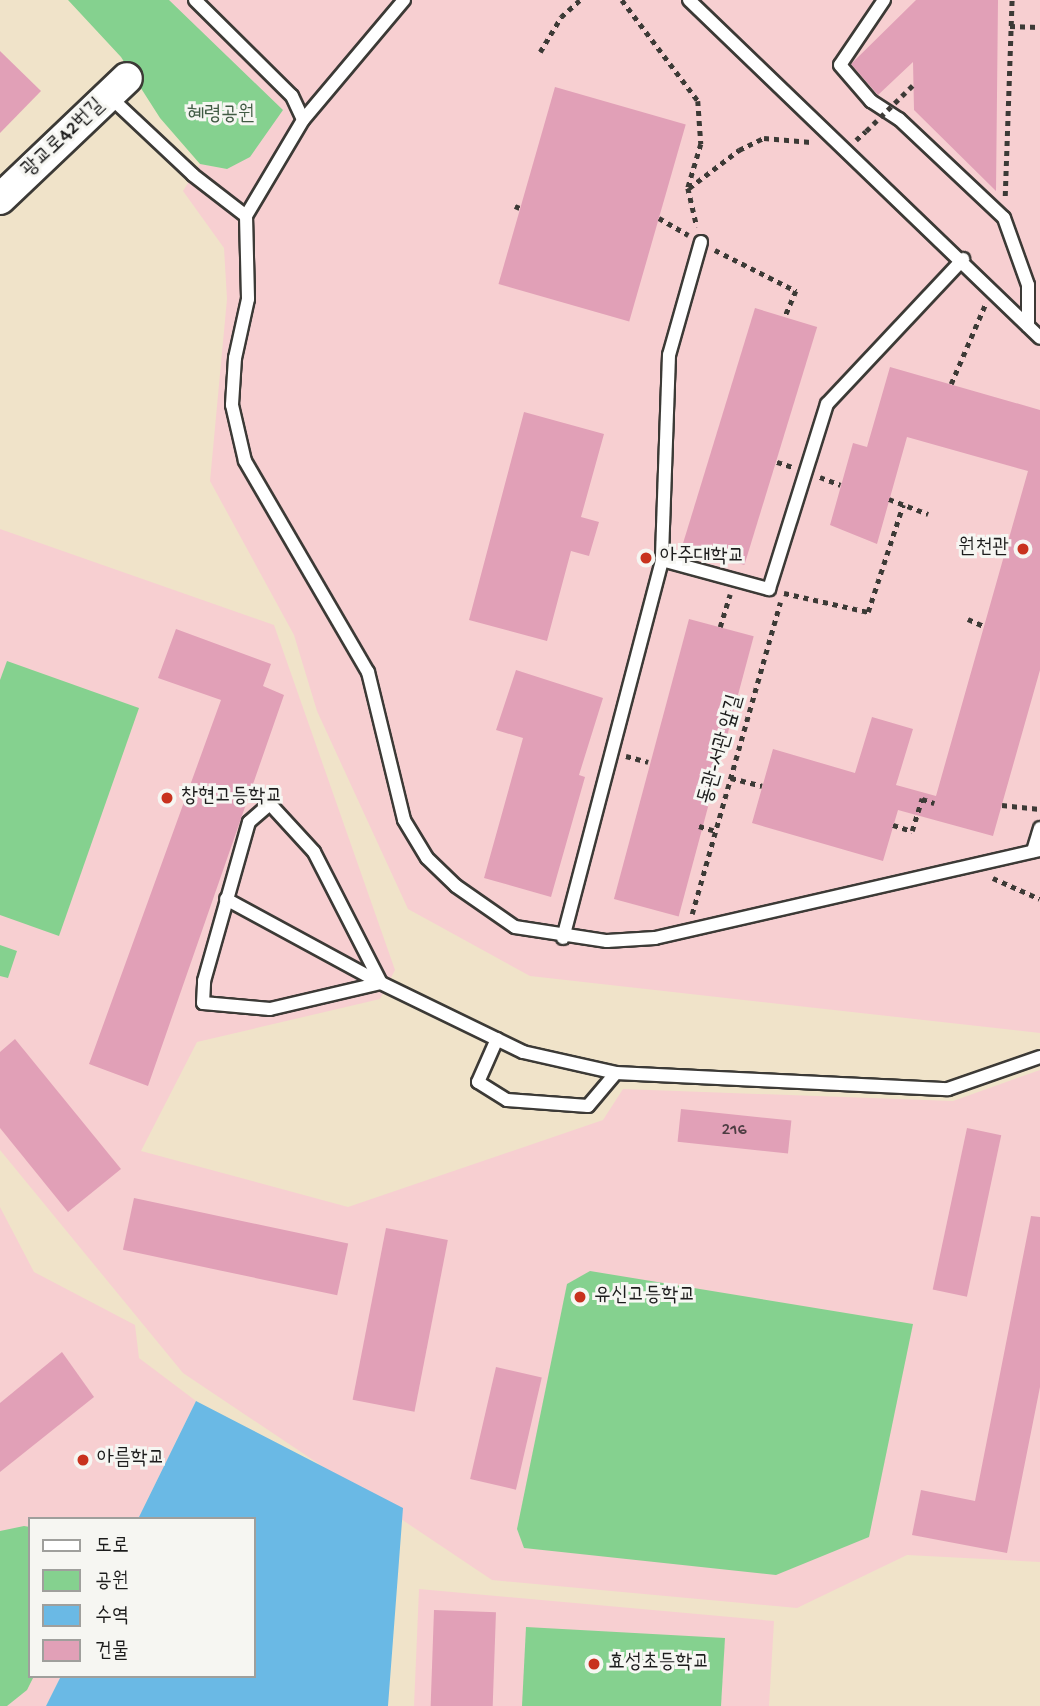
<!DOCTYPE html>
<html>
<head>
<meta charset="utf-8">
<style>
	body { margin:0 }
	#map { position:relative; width:1040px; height:1706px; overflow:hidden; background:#f0e3c9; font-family:"Gochi Hand","Poor Story",sans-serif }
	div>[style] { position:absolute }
	.built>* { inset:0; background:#f7cfd1 }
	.green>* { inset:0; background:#85d18f }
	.water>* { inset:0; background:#6ab9e5 }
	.building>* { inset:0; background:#e1a0b7; transform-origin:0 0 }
	.path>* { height:4.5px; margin-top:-2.25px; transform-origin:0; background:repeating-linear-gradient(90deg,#3c3a36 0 5px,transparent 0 10px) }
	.roads { filter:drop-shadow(2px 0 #3c3a36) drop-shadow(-2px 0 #3c3a36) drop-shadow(0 2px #3c3a36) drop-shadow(0 -2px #3c3a36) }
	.service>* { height:12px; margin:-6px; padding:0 6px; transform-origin:6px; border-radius:6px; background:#fff }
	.tertiary>* { height:30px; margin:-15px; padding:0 15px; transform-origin:15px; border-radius:15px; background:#fff }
	.path-bridge>* { height:4.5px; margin-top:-2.25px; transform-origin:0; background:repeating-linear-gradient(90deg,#3c3a36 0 5px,transparent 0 10px) }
	.dots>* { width:19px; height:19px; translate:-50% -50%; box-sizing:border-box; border:4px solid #f6f6f2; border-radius:50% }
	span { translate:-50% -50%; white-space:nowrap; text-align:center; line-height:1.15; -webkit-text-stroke:6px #f6f6f2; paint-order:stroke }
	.number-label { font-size:18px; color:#4d3d43 }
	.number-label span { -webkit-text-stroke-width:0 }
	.park-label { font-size:21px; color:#415b44 }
	.street-label { font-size:21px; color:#1c1c1c }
	.poi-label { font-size:21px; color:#1c1c1c }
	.right { translate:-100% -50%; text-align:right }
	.left { translate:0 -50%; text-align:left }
	.legend { position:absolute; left:28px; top:1517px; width:228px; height:161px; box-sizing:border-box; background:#f6f6f2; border:2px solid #9f9f9c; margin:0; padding:9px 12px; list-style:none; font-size:21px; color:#1c1c1c }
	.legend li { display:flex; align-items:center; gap:14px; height:35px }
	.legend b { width:35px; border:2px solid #9f9f9c }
</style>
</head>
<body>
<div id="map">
	<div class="built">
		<div style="clip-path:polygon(169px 0,1040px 0,1040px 1033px,530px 976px,408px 909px,317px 711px,294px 635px,210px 481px,227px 299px,224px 248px,183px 191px,200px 164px,227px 169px)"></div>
		<div style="clip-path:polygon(0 529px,274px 625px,395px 970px,380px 999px,197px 1042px,141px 1151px,348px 1207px,603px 1120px,623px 1089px,953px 1101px,1040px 1070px,1040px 1562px,907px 1555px,797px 1608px,492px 1580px,183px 1373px,0 1150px)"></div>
		<div style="clip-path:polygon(0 1207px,34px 1272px,135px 1325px,139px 1358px,196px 1401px,138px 1519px,30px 1519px,30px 1676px,61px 1676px,46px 1706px,0 1706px)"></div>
		<div style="clip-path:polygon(419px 1589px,774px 1621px,769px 1706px,414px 1706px)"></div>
	</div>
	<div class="green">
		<div style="clip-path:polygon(68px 0,169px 0,283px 110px,250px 157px,227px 169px,200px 164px,160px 118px,121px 57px)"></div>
		<div style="clip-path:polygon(7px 661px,139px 708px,59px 936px,0 915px,0 680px)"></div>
		<div style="clip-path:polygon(0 945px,17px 951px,8px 978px,0 976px)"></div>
		<div style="clip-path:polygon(590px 1271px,913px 1324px,869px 1537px,776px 1575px,524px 1548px,517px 1529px,567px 1284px)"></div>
		<div style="clip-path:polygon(24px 1526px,30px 1527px,30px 1676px,34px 1676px,27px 1690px,7px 1706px,0 1706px,0 1531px)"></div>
		<div style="clip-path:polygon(526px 1627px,725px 1638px,721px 1706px,522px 1706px)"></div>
	</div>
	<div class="water">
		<div style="clip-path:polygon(196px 1401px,403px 1508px,388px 1706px,46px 1706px,61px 1676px,254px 1676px,254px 1519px,138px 1519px)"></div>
	</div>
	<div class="building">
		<div style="clip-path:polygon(916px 0,998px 0,996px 191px,914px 110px,913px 62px,878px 95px,851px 64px)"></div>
		<div style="clip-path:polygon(0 51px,41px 91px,0 133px)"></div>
		<div style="left:555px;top:87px;width:136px;height:205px;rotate:16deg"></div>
		<div style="left:755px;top:308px;width:65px;height:249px;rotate:17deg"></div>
		<div style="clip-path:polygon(890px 367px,1040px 410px,1040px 670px,993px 836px,898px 810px,883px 861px,752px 823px,773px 749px,855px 773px,872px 717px,913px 729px,896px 785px,936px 796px,1028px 471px,907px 437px,877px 544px,830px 525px,853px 443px,867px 447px)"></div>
		<div style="clip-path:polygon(524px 412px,604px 434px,581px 517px,599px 522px,589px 556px,571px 551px,547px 641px,469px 620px)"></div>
		<div style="left:689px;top:619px;width:67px;height:290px;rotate:15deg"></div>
		<div style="clip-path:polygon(176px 629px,271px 664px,263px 686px,284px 695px,148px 1086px,89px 1064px,221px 700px,158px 678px)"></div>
		<div style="clip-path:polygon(516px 670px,603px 698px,579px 775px,585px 777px,551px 897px,484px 878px,523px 738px,496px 730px)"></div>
		<div style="clip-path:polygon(15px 1039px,121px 1169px,68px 1212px,0 1128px,0 1052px)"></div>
		<div style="left:681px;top:1109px;width:111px;height:33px;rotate:6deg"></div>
		<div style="left:967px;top:1128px;width:35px;height:165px;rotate:12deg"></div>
		<div style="left:134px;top:1198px;width:219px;height:53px;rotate:12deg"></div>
		<div style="clip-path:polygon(1031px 1216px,1040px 1217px,1040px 1387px,1007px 1553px,912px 1535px,921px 1490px,975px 1501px)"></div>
		<div style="left:386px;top:1228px;width:63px;height:175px;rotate:11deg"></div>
		<div style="clip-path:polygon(62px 1352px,94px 1397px,0 1472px,0 1403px)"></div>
		<div style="left:496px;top:1367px;width:47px;height:115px;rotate:13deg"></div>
		<div style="left:434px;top:1610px;width:62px;height:96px;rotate:2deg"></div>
	</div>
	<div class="path">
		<div style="left:622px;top:0;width:126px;rotate:53deg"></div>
		<div style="left:698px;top:101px;width:43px;rotate:86deg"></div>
		<div style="left:701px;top:144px;width:46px;rotate:106.5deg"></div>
		<div style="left:688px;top:188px;width:40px;rotate:77deg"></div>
		<div style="left:1010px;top:26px;width:30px;rotate:2deg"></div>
		<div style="left:540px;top:52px;width:41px;rotate:-59deg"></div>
		<div style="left:561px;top:17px;width:25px;rotate:-42deg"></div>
		<div style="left:856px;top:140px;width:13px;rotate:-42deg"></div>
		<div style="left:689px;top:188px;width:63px;rotate:-37.2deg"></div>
		<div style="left:739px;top:150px;width:28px;rotate:-26deg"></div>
		<div style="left:764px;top:138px;width:47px;rotate:4.9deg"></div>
		<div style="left:1005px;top:196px;width:196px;rotate:-88deg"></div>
		<div style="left:515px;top:206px;width:5px;rotate:22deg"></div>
		<div style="left:659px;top:218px;width:34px;rotate:30deg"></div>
		<div style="left:715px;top:250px;width:91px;rotate:26.8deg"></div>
		<div style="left:796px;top:291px;width:28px;rotate:113deg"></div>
		<div style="left:951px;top:384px;width:86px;rotate:-66.7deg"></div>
		<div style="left:777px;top:462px;width:16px;rotate:18deg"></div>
		<div style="left:820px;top:477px;width:22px;rotate:21deg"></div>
		<div style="left:889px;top:499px;width:42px;rotate:21deg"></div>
		<div style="left:784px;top:593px;width:86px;rotate:12.7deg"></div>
		<div style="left:868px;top:612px;width:113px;rotate:-71.9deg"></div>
		<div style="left:968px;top:619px;width:17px;rotate:24deg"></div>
		<div style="left:720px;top:627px;width:34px;rotate:-73deg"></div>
		<div style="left:626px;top:756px;width:23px;rotate:15deg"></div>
		<div style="left:731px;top:778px;width:32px;rotate:14deg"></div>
		<div style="left:1002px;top:805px;width:38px;rotate:6deg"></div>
		<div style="left:893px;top:825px;width:20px;rotate:18deg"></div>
		<div style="left:912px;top:831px;width:34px;rotate:-73deg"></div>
		<div style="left:922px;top:799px;width:13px;rotate:18deg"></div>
		<div style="left:699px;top:826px;width:17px;rotate:17deg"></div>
		<div style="left:993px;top:878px;width:51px;rotate:24.1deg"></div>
		<div style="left:692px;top:914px;width:324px;rotate:-74.2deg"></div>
	</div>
	<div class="roads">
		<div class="service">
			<div style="left:195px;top:0;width:136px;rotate:44.7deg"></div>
			<div style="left:292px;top:96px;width:26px;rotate:65deg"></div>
			<div style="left:404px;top:0;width:157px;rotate:130.1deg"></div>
			<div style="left:303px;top:120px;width:112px;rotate:120.7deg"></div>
			<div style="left:246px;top:216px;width:83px;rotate:88.6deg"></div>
			<div style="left:248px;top:299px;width:60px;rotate:102.4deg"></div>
			<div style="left:235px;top:358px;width:47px;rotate:93.7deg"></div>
			<div style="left:232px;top:405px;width:57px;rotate:76.9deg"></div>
			<div style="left:245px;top:461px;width:244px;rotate:59.8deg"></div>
			<div style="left:368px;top:672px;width:152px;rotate:76.3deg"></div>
			<div style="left:404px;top:820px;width:44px;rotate:58.8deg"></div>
			<div style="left:427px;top:858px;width:40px;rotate:44deg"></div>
			<div style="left:456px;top:886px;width:72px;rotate:34.8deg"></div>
			<div style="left:515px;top:927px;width:93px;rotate:8.7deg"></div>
			<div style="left:607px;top:941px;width:48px;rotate:-3.6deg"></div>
			<div style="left:655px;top:938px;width:395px;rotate:-12.9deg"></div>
			<div style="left:689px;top:0;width:487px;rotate:43.9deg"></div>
			<div style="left:884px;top:0;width:78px;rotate:124.1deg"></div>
			<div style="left:840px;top:65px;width:48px;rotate:49.3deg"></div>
			<div style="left:871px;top:101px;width:33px;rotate:33deg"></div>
			<div style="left:899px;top:119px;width:144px;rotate:43.3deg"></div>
			<div style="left:1004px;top:218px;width:71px;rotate:70.3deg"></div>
			<div style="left:1028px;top:285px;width:41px;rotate:90deg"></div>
			<div style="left:109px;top:96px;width:115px;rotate:43.2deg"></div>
			<div style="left:193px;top:175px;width:67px;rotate:37.7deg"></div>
			<div style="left:701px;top:242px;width:117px;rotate:105.8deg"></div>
			<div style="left:669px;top:355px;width:205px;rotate:92deg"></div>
			<div style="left:662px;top:560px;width:111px;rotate:15.2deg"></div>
			<div style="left:769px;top:589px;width:194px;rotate:-72.6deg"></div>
			<div style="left:827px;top:404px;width:199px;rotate:-46.8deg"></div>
			<div style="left:270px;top:804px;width:65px;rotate:47.5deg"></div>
			<div style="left:314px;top:852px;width:147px;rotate:62.9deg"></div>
			<div style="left:381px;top:983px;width:114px;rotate:166.8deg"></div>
			<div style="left:270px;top:1009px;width:67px;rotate:-174.9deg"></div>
			<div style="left:203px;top:1003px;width:22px;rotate:-87deg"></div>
			<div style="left:204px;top:981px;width:165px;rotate:-74.2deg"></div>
			<div style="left:249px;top:822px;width:28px;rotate:-41deg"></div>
			<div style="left:1033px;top:851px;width:24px;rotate:-73deg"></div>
			<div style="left:226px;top:899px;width:176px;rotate:28.5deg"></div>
			<div style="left:381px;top:983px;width:158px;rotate:25.9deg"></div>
			<div style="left:523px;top:1052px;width:95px;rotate:12.7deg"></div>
			<div style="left:616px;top:1073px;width:332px;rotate:2.8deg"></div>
			<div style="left:948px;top:1089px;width:97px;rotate:-19.2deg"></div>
			<div style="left:563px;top:938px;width:391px;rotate:-75.3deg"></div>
			<div style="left:497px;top:1039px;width:47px;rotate:113.8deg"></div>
			<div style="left:478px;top:1082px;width:34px;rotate:32deg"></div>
			<div style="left:507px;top:1100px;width:81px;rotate:4.2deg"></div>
			<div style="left:588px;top:1106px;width:43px;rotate:-49.7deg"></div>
		</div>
		<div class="tertiary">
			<div style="left:0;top:199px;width:175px;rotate:-43.6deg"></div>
		</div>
	</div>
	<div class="path-bridge">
		<div style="left:866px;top:131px;width:67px;rotate:-44.4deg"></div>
	</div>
	<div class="dots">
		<div style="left:1023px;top:549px;background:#c8321e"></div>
		<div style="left:646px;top:558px;background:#c8321e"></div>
		<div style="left:167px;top:798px;background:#c8321e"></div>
		<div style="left:580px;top:1297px;background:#c8321e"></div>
		<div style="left:83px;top:1460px;background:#c8321e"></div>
		<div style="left:594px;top:1664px;background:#c8321e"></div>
	</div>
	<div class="number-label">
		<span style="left:734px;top:1131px">216</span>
	</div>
	<div class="park-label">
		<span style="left:221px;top:116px">혜령공원</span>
	</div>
	<div class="street-label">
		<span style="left:64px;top:139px;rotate:-43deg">광교로42번길</span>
		<span style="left:722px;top:750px;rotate:-74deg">동관-서관 앞길</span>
	</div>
	<div class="poi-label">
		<span class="right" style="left:1009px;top:549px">원천관</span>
		<span class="left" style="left:660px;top:558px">아주대학교</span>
		<span class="left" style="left:181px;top:798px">창현고등학교</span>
		<span class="left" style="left:594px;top:1297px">유신고등학교</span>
		<span class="left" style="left:97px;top:1460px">아름학교</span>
		<span class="left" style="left:608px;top:1664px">효성초등학교</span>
	</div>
	<ul class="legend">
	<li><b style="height:9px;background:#fff"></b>도로</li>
	<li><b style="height:19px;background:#85d18f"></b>공원</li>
	<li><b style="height:19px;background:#6ab9e5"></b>수역</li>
	<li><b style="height:19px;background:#e1a0b7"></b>건물</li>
	</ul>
</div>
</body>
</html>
